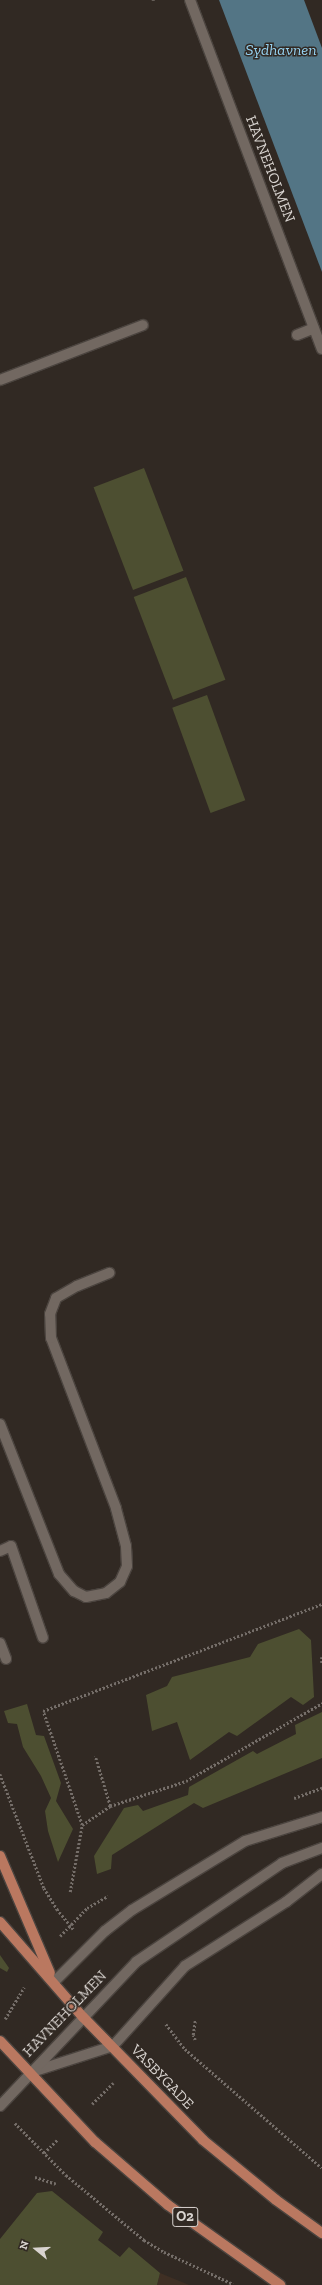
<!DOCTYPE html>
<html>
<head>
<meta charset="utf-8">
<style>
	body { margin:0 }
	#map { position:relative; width:322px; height:2285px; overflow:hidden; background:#312923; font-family:"Zilla Slab",serif }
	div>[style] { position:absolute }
	.commercial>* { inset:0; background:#3f2f24 }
	.green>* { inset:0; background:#4d4f31; transform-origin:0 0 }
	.water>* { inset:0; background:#537585 }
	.path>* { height:2.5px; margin-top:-1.25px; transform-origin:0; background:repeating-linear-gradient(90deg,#756e69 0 2px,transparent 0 4px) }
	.roads { filter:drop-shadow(1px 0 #4b443f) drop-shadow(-1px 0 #4b443f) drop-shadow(0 1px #4b443f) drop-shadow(0 -1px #4b443f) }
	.service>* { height:10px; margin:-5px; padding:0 5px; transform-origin:5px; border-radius:5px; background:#726861 }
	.pedestrian>* { height:10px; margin:-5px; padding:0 5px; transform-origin:5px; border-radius:5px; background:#726861 }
	.minor>* { height:10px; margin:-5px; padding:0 5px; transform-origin:5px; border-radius:5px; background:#726861 }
	.primary>* { height:10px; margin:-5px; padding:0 5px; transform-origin:5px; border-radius:5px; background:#ba7860 }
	span { translate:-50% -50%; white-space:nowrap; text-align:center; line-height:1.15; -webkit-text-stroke:3px #312923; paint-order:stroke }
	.shield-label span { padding:1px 3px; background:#312923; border:1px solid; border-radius:3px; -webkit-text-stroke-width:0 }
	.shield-label { font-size:14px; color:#d9d4d0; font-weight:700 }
	.street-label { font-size:15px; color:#d9d4d0 }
	.water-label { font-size:16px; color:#96d3f2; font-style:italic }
	.north { position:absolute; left:16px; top:2229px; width:40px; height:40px; -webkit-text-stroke:3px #312923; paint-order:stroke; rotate:288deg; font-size:11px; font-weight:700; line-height:16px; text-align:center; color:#d9d4d0 }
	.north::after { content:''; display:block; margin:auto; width:14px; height:18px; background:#d9d4d0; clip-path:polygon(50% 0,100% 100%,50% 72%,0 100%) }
</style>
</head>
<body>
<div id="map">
	<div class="commercial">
		<div style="clip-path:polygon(160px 2273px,189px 2285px,157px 2285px)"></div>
	</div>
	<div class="green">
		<div style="left:144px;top:468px;width:110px;height:54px;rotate:69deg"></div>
		<div style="left:186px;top:577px;width:110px;height:56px;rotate:69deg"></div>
		<div style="left:207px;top:695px;width:112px;height:37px;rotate:70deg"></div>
		<div style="clip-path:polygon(299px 1629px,311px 1640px,314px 1697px,303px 1705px,291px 1697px,237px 1736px,229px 1732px,190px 1760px,177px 1722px,152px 1731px,146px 1695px,167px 1686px,172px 1677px,250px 1657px,258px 1644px)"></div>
		<div style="clip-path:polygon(27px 1704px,36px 1735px,44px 1736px,61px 1783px,56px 1801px,73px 1829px,58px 1862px,48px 1831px,45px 1811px,51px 1798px,41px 1776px,23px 1747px,17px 1724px,8px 1723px,4px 1711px)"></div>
		<div style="clip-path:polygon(322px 1712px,322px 1758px,203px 1808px,194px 1803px,112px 1855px,111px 1869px,97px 1874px,94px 1856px,124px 1808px,138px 1805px,143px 1811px,188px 1795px,189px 1787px,253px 1751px,257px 1754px,296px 1734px,295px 1725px)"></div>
		<div style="clip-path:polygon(0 1955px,9px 1968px,7px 1972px,0 1968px)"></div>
		<div style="clip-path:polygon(52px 2191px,103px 2232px,98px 2240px,120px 2257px,129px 2247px,160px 2273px,157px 2285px,0 2285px,0 2239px,37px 2193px)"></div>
	</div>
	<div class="water">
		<div style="clip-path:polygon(219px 0,304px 0,322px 48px,322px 272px)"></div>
	</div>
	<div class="path">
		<div style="left:153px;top:1px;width:1px;rotate:-90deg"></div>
		<div style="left:322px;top:1657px;width:7px;rotate:90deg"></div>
		<div style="left:0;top:1774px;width:122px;rotate:68.9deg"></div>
		<div style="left:44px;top:1888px;width:25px;rotate:58deg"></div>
		<div style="left:57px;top:1909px;width:26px;rotate:51deg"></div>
		<div style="left:294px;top:1798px;width:30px;rotate:-20deg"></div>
		<div style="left:110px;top:1806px;width:80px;rotate:-18.2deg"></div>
		<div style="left:186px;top:1781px;width:157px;rotate:-29.8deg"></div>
		<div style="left:82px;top:1825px;width:34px;rotate:-34deg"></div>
		<div style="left:110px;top:1806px;width:52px;rotate:-106.7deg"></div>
		<div style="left:70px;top:1892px;width:68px;rotate:-79.8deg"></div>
		<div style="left:82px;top:1825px;width:120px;rotate:-108.9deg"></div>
		<div style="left:43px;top:1711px;width:299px;rotate:-21deg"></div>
		<div style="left:60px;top:1936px;width:39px;rotate:-46deg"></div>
		<div style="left:87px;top:1908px;width:24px;rotate:-30deg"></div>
		<div style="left:5px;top:2019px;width:37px;rotate:-59deg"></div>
		<div style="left:166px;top:2024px;width:31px;rotate:53deg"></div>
		<div style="left:185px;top:2049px;width:181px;rotate:41deg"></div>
		<div style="left:195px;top:2040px;width:5px;rotate:-112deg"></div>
		<div style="left:193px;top:2035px;width:15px;rotate:-82deg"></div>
		<div style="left:92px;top:2104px;width:30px;rotate:-45deg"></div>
		<div style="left:15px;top:2123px;width:73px;rotate:45.6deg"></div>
		<div style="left:66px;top:2175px;width:102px;rotate:39.8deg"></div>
		<div style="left:144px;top:2240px;width:23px;rotate:31deg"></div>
		<div style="left:164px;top:2252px;width:76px;rotate:24.9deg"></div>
		<div style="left:44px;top:2153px;width:20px;rotate:-45deg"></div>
		<div style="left:35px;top:2177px;width:22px;rotate:18deg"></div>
	</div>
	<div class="roads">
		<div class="service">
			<div style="left:297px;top:335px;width:18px;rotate:-22deg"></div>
			<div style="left:0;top:380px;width:153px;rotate:-21deg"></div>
			<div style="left:0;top:1424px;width:161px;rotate:68.5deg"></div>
			<div style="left:59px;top:1574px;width:23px;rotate:49deg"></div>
			<div style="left:74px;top:1591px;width:13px;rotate:27deg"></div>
			<div style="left:86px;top:1597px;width:20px;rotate:-11deg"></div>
			<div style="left:106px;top:1593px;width:18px;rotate:-38deg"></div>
			<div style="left:120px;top:1582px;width:17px;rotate:-66deg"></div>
			<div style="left:127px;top:1566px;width:20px;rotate:-93deg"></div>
			<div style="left:126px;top:1546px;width:39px;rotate:-105deg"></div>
			<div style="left:116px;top:1508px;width:182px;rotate:-110.9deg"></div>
			<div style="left:51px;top:1338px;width:24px;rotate:-92deg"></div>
			<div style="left:50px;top:1314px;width:17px;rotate:-69deg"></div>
			<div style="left:56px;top:1298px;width:24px;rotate:-30deg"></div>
			<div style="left:77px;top:1286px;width:35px;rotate:-22deg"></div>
			<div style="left:0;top:1551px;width:12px;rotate:-24deg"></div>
			<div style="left:11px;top:1546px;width:97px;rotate:70.8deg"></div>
			<div style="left:0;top:1643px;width:17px;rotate:69deg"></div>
		</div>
		<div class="pedestrian">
			<div style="left:190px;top:0;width:373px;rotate:69.3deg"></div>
		</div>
		<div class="minor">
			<div style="left:54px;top:1982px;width:72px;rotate:-45deg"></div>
			<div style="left:105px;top:1931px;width:34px;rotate:-38deg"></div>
			<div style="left:132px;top:1910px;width:132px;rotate:-31.4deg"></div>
			<div style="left:245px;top:1841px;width:81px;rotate:-17.3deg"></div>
			<div style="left:32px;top:2072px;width:85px;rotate:-17.8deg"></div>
			<div style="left:113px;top:2046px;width:108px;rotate:-48deg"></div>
			<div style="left:185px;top:1966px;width:120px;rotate:-32.4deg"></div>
			<div style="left:286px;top:1902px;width:46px;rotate:-37.9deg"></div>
			<div style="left:0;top:2106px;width:198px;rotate:-46.6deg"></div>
			<div style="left:136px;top:1962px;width:176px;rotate:-34.1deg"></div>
			<div style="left:282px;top:1863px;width:43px;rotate:-20.6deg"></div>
		</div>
		<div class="primary">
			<div style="left:0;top:1856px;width:127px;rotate:66.9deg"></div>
			<div style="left:0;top:1922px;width:126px;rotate:48.9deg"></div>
			<div style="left:83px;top:2017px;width:172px;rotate:45.7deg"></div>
			<div style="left:203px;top:2140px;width:94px;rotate:39.4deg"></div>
			<div style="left:276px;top:2200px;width:57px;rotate:35.7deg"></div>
			<div style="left:0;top:2041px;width:139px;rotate:46.8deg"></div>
			<div style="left:95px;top:2142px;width:96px;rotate:40.8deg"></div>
			<div style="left:168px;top:2205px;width:138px;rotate:35.5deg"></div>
		</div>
	</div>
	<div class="shield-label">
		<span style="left:185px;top:2217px">O2</span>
	</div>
	<div class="street-label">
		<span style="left:270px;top:169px;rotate:69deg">HAVNEHOLMEN</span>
		<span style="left:65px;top:2014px;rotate:-46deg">HAVNEHOLMEN</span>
		<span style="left:162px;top:2077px;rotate:46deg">VASBYGADE</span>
	</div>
	<div class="water-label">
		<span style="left:281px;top:50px">Sydhavnen</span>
	</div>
	<div class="north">N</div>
</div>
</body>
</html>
